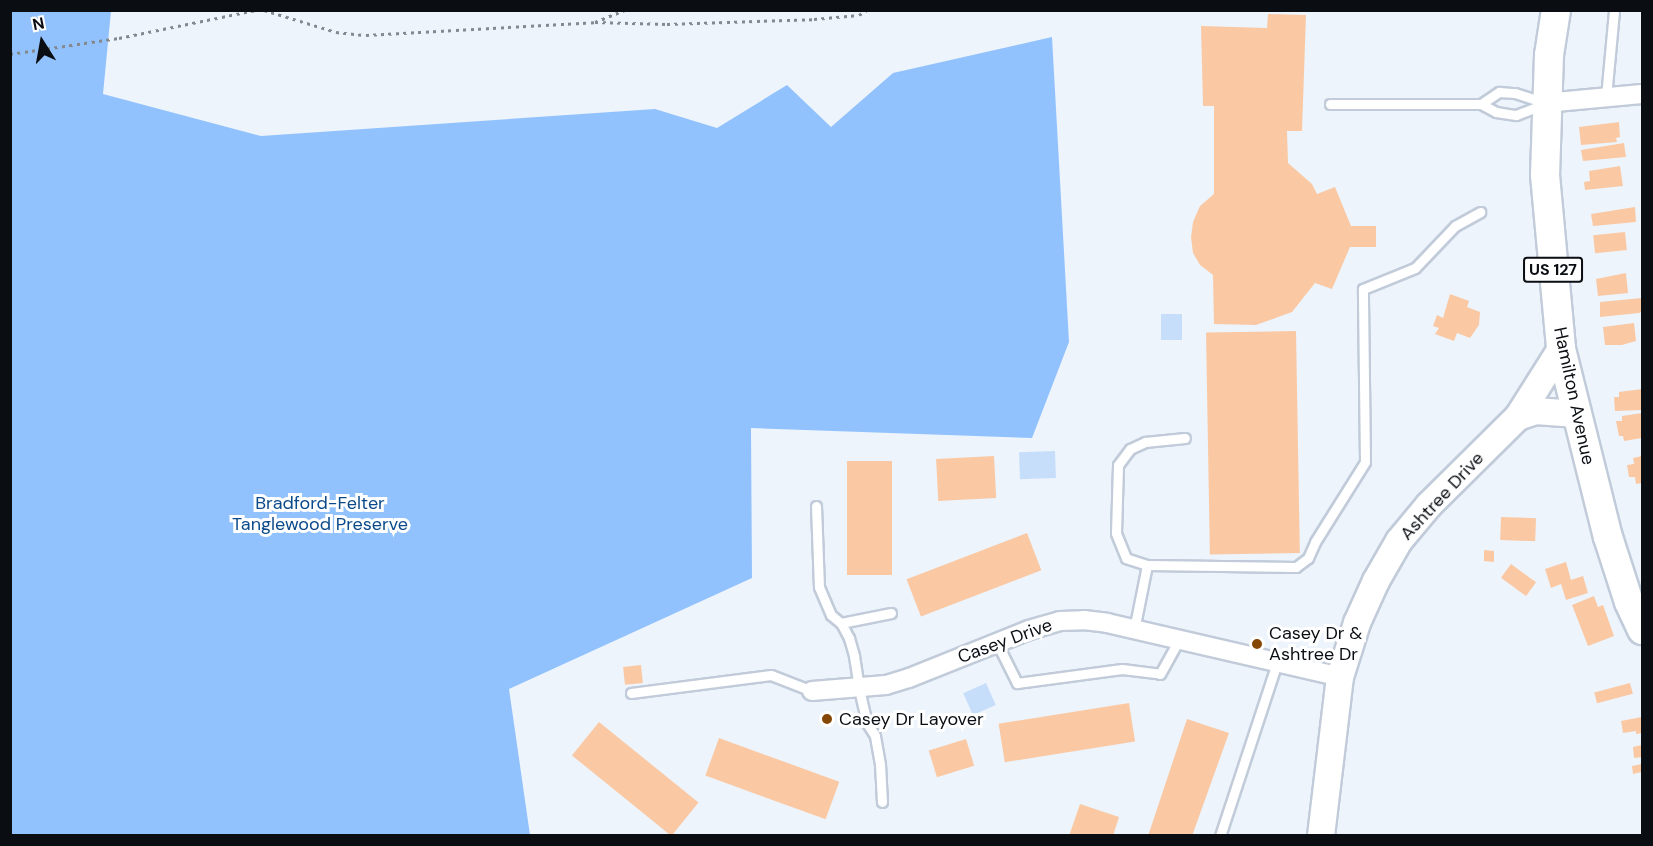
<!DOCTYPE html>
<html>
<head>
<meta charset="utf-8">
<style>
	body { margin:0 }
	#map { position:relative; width:1653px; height:846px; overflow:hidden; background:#edf4fc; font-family:"DM Sans",sans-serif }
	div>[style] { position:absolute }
	.green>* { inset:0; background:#c7defa; transform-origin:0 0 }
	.forest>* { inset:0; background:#92c2fd }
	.building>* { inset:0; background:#fac9a4; transform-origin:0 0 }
	.path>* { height:3px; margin-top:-1.5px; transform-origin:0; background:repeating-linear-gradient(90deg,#84898f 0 3px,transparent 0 7.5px) }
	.roads { filter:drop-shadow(2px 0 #c1cbd9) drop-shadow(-2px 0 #c1cbd9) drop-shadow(0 2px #c1cbd9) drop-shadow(0 -2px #c1cbd9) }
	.lane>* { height:9px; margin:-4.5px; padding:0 4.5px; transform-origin:4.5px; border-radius:4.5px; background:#fff }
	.street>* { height:18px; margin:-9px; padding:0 9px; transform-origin:9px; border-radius:9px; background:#fff }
	.secondary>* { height:26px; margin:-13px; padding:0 13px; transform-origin:13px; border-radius:13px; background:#fff }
	.primary>* { height:28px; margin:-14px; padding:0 14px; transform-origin:14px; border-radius:14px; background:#fff }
	.dots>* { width:16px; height:16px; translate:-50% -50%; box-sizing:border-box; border:3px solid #fff; border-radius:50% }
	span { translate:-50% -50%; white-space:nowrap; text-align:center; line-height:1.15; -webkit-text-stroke:6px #fff; paint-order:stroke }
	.shield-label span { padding:2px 4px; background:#fff; border:2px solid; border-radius:4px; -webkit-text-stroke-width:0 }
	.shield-label { font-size:16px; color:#0a0d12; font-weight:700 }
	.street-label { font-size:18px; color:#0a0d12 }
	.park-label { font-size:18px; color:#0a4a8a }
	.poi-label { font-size:18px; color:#0a0d12 }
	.left { translate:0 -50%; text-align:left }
	.frame { position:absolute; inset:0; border:12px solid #0a0d12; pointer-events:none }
	.north { position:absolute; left:12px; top:12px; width:60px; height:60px; -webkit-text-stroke:4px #fff; paint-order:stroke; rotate:349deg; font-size:16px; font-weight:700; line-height:24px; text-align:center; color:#0a0d12 }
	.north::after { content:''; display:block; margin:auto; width:21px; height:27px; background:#0a0d12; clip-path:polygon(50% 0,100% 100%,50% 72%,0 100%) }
</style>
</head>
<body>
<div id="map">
	<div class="green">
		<div style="left:1161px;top:314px;width:21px;height:26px"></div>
		<div style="left:1055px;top:451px;width:27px;height:36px;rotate:88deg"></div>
		<div style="left:986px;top:683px;width:24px;height:25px;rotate:66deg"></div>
	</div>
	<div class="forest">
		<div style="clip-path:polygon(10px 11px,111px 11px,103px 94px,261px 136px,655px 109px,717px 128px,787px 85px,831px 127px,893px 73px,1052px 37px,1069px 342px,1032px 438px,751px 428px,752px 578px,509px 689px,530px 835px,11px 835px)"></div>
	</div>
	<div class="building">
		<div style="clip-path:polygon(1268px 14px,1306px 15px,1302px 131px,1287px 131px,1288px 163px,1312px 184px,1317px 194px,1335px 187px,1351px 226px,1376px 226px,1376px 247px,1350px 247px,1332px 289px,1315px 283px,1292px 312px,1256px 325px,1214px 324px,1213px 275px,1200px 265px,1193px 253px,1191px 237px,1193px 222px,1200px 206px,1214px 194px,1214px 106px,1203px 106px,1201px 26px,1267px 28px)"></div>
		<div style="clip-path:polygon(1619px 122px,1620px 137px,1616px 138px,1617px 142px,1581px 145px,1579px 127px)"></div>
		<div style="clip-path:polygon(1624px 143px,1626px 157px,1583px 161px,1581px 150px)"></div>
		<div style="clip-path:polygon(1620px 166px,1623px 186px,1585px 190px,1584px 182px,1590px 181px,1589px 171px)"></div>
		<div style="clip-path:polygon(1635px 207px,1636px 222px,1593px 226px,1591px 214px)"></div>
		<div style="left:1625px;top:232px;width:18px;height:32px;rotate:84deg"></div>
		<div style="clip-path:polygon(1626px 273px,1628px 293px,1598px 296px,1596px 279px)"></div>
		<div style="clip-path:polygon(1450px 294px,1469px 301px,1467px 307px,1480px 312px,1479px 325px,1470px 338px,1457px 333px,1454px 341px,1435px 334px,1439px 328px,1433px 326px,1437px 315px,1443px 318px)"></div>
		<div style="clip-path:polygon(1642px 298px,1642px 311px,1639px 313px,1600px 317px,1600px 302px)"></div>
		<div style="clip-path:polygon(1634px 323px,1636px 341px,1622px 345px,1605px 345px,1603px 327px)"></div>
		<div style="left:1296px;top:331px;width:222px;height:90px;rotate:89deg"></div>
		<div style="clip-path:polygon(1642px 389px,1642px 410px,1615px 411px,1614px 397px,1619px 397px,1619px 392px)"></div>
		<div style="clip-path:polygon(1642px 413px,1642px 438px,1624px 441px,1623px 436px,1619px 436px,1616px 421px,1622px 421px,1622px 416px)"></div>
		<div style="left:994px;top:456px;width:42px;height:58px;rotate:87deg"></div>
		<div style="clip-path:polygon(1642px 456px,1642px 483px,1636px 484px,1635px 477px,1629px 477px,1627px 465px,1634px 464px,1633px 458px)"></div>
		<div style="left:847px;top:461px;width:45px;height:114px"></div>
		<div style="left:1501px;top:517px;width:35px;height:23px;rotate:2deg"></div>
		<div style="left:1027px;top:533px;width:40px;height:129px;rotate:69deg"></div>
		<div style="clip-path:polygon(1484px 550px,1494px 551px,1494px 562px,1484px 561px)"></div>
		<div style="clip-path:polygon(1566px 562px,1571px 580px,1583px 576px,1588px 593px,1566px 600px,1561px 584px,1551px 588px,1545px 569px)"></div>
		<div style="left:1511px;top:564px;width:31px;height:17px;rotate:36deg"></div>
		<div style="clip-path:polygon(1594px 596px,1598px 607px,1603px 605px,1614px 636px,1588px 646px,1572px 605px)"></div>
		<div style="left:641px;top:665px;width:18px;height:18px;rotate:84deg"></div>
		<div style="left:1630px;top:683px;width:11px;height:37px;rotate:75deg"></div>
		<div style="left:1129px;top:703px;width:39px;height:132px;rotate:81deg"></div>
		<div style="clip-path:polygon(1642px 717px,1642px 733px,1636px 734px,1636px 731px,1623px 733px,1621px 721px)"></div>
		<div style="clip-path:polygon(1187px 719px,1229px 733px,1192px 836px,1148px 836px)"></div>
		<div style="left:599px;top:722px;width:128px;height:43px;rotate:39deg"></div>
		<div style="left:719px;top:738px;width:128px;height:40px;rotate:20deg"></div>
		<div style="left:966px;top:739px;width:28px;height:39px;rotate:73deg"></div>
		<div style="clip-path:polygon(1642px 745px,1642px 757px,1634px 758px,1633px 747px)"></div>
		<div style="clip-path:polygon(1642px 764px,1642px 772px,1633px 774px,1632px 766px)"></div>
		<div style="clip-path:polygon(1080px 804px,1119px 817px,1113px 836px,1069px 836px)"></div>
	</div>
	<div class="path">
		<div style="left:264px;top:10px;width:75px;rotate:17deg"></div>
		<div style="left:336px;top:32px;width:30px;rotate:6deg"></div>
		<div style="left:366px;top:35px;width:229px;rotate:-3.2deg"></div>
		<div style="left:595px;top:22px;width:32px;rotate:-22deg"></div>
		<div style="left:595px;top:22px;width:72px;rotate:1.6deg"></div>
		<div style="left:667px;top:24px;width:147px;rotate:-1.9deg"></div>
		<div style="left:814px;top:19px;width:45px;rotate:-5.1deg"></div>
		<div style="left:859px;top:15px;width:9px;rotate:-32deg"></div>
		<div style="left:10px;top:54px;width:110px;rotate:-8.4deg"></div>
		<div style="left:119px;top:38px;width:140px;rotate:-11.6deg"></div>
	</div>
	<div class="roads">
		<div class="lane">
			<div style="left:1606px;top:97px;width:87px;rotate:-84.7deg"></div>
			<div style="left:1330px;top:104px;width:151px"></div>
			<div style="left:1481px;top:104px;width:17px;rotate:28deg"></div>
			<div style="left:1496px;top:112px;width:20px;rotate:9deg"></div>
			<div style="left:1516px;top:115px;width:31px;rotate:-21deg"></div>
			<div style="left:1481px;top:104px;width:22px;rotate:-34deg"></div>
			<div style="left:1499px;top:92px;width:16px;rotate:4deg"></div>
			<div style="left:1515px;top:93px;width:32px;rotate:18deg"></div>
			<div style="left:816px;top:506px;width:81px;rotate:87.9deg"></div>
			<div style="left:819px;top:587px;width:30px;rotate:67deg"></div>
			<div style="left:831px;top:615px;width:13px;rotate:39deg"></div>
			<div style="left:841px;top:623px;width:17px;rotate:62deg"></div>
			<div style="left:849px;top:638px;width:19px;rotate:74deg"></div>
			<div style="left:854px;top:656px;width:33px;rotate:81deg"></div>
			<div style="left:859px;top:689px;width:35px;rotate:77deg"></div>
			<div style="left:867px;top:723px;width:15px;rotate:58deg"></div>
			<div style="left:875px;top:736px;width:28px;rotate:80deg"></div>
			<div style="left:880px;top:764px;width:38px;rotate:87deg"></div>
			<div style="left:1147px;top:565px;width:22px;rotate:-162deg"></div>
			<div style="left:1126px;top:558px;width:27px;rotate:-112deg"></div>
			<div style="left:1116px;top:533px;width:68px;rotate:-88.3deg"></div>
			<div style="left:1118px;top:465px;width:20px;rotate:-53deg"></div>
			<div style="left:1130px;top:449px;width:17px;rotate:-25deg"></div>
			<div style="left:1145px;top:442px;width:40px;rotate:-5.7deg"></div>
			<div style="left:841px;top:623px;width:51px;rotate:-11.3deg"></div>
			<div style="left:1134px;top:630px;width:66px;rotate:-78.7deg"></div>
			<div style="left:1147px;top:565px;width:149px;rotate:0.8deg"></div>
			<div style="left:1296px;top:567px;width:15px;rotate:-37deg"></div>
			<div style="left:1308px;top:558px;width:17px;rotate:-66deg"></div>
			<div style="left:1315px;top:542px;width:94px;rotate:-58deg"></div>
			<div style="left:1365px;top:462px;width:173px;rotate:-90.7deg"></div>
			<div style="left:1363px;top:289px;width:56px;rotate:-22deg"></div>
			<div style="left:1415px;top:268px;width:58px;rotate:-46.4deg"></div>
			<div style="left:1455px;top:226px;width:29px;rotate:-29deg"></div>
			<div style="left:997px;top:643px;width:45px;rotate:63.4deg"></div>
			<div style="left:1017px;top:683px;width:106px;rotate:-7.6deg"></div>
			<div style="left:1122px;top:669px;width:38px;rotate:7deg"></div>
			<div style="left:1160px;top:674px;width:39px;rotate:-61deg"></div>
			<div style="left:631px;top:693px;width:141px;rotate:-7.3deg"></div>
			<div style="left:771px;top:675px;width:44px;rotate:21.3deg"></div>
			<div style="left:1220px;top:836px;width:182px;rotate:-71.8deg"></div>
		</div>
		<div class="street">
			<div style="left:1545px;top:103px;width:97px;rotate:-5.3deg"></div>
			<div style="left:812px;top:691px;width:74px;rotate:-4.6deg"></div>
			<div style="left:886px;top:685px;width:24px;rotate:-17deg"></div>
			<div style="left:909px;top:678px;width:129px;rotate:-21.8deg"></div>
			<div style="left:1029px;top:630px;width:32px;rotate:-16deg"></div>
			<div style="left:1060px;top:621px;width:24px;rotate:-2deg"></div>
			<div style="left:1084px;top:620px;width:23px;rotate:7deg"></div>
			<div style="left:1107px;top:623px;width:239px;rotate:13deg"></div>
		</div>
		<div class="secondary">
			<div style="left:1518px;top:417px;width:18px;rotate:-19deg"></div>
			<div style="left:1535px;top:411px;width:42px;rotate:4.1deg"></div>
			<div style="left:1321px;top:836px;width:160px;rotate:-83.2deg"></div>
			<div style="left:1340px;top:677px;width:57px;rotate:-72.5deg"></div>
			<div style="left:1357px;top:623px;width:46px;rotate:-65.7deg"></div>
			<div style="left:1376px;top:581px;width:46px;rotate:-60.1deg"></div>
			<div style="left:1399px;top:541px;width:47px;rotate:-50.2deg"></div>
			<div style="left:1429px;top:505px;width:125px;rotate:-44.7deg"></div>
			<div style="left:1518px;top:417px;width:80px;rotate:-57.7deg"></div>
		</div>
		<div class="primary">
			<div style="left:1556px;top:10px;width:46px;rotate:98.8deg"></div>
			<div style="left:1549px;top:55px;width:120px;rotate:91.9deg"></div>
			<div style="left:1545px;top:175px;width:175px;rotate:84.7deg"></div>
			<div style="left:1561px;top:349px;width:194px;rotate:76deg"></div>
			<div style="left:1608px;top:537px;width:68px;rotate:72.1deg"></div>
			<div style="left:1629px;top:602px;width:31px;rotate:65deg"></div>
		</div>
	</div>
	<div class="dots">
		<div style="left:1257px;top:644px;background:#854706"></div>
		<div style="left:827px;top:719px;background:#854706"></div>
	</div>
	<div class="shield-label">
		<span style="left:1553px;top:270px">US 127</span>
	</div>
	<div class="street-label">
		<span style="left:1574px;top:396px;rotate:78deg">Hamilton Avenue</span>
		<span style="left:1442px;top:496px;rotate:-47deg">Ashtree Drive</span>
		<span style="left:1005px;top:641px;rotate:-20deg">Casey Drive</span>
	</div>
	<div class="park-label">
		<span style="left:320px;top:514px">Bradford-Felter<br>Tanglewood Preserve</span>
	</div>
	<div class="poi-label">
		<span class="left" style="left:1269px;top:644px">Casey Dr &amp;<br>Ashtree Dr</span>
		<span class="left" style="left:839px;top:719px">Casey Dr Layover</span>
	</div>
	<div class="frame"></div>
	<div class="north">N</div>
</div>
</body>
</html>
